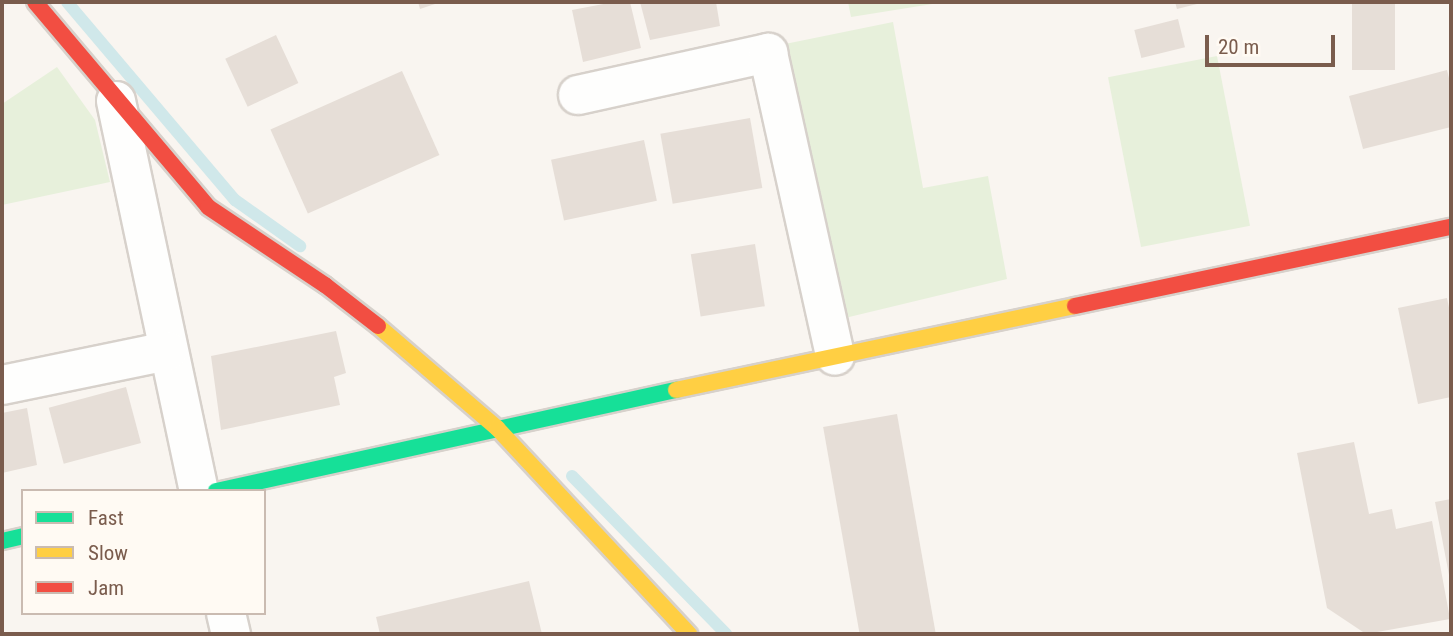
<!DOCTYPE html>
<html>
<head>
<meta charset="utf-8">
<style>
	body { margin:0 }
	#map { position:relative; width:1453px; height:636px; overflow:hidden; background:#f9f5f0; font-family:"Roboto Condensed",sans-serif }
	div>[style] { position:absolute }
	.green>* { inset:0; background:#e7f0db; transform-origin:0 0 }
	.stream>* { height:12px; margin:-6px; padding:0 6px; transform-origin:6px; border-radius:6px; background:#d0e8ea }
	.building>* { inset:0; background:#e6ded7; transform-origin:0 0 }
	.roads { filter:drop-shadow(2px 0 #d7d1cb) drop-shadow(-2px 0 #d7d1cb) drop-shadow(0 2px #d7d1cb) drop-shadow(0 -2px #d7d1cb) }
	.street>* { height:38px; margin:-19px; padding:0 19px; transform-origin:19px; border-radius:19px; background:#fefefd }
	.fast>* { height:16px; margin:-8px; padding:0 8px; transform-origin:8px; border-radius:8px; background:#16e098 }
	.slow>* { height:16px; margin:-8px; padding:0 8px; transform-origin:8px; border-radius:8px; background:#ffcf43 }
	.jam>* { height:16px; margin:-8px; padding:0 8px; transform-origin:8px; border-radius:8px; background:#f24e42 }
	span { translate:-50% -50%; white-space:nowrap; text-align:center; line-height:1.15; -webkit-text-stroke:5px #fffaf3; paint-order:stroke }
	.frame { position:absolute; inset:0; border:4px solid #7a5c4d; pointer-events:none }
	.legend { position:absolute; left:21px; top:489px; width:245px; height:126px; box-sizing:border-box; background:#fffaf3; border:2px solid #cabbb1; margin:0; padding:9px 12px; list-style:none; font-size:21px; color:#7a5c4d }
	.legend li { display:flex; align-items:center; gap:14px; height:35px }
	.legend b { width:35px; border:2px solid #cabbb1 }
	.scale { position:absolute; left:1205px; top:35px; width:130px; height:32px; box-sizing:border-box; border:4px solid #7a5c4d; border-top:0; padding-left:9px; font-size:21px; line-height:24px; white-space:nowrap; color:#7a5c4d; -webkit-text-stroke:5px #fffaf3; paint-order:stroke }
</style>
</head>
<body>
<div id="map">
	<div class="green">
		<div style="clip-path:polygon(848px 2px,945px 2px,851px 17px)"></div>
		<div style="clip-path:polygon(893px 22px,923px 188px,988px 176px,1007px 279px,845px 318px,785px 44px)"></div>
		<div style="left:1217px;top:56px;width:173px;height:111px;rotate:79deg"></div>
		<div style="clip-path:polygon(57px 67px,95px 120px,110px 182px,2px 205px,2px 104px)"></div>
	</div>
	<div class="stream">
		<div style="left:67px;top:2px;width:260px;rotate:49.7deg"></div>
		<div style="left:235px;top:200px;width:80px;rotate:35.3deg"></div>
		<div style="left:572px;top:476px;width:221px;rotate:45.7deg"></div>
	</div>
	<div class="building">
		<div style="clip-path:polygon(418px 2px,441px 2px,420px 9px)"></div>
		<div style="clip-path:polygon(614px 2px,630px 2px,641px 48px,583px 62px,572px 10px)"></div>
		<div style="clip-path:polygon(640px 2px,716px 2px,720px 26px,650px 40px)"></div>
		<div style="clip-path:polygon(1175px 2px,1201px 2px,1201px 3px,1177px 9px)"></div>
		<div style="left:1352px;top:2px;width:43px;height:68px"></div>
		<div style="left:1178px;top:19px;width:29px;height:45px;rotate:76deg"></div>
		<div style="left:276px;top:35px;width:53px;height:56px;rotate:65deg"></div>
		<div style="clip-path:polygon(1447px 70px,1451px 86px,1451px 127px,1363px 149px,1349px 96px)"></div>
		<div style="left:402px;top:71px;width:92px;height:144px;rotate:66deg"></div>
		<div style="left:750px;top:118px;width:71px;height:91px;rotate:80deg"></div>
		<div style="left:644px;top:140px;width:62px;height:95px;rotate:78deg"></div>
		<div style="left:755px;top:244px;width:63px;height:65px;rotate:81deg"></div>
		<div style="clip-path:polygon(1447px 298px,1451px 317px,1451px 397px,1418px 404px,1398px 308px)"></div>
		<div style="clip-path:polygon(336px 331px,346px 373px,334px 377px,340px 405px,221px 430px,211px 356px)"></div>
		<div style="left:126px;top:387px;width:58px;height:80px;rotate:75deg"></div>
		<div style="clip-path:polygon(27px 408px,37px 465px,2px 473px,2px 413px)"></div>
		<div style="left:897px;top:414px;width:224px;height:75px;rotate:80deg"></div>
		<div style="clip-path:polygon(1354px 442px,1369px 514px,1392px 509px,1396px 529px,1432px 521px,1450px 619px,1366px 634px,1327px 608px,1297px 453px)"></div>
		<div style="clip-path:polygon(1451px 499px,1451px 580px,1450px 580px,1435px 502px)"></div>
		<div style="clip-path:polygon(529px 581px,542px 634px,380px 634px,376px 617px)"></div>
	</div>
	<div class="roads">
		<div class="street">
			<div style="left:578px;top:95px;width:195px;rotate:-12.5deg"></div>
			<div style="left:768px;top:53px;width:310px;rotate:77.5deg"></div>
			<div style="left:116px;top:101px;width:399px;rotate:78deg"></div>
			<div style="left:2px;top:385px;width:169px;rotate:-11.6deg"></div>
			<div style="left:226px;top:613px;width:22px;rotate:77deg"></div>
		</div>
		<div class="fast">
			<div style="left:216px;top:491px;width:471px;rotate:-12.4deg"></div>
			<div style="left:2px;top:541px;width:22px;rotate:-13deg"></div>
		</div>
		<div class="slow">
			<div style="left:378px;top:326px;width:157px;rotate:40.6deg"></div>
			<div style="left:497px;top:428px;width:282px;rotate:47deg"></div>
			<div style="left:676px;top:390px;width:408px;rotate:-11.9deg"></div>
		</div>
		<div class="jam">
			<div style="left:35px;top:2px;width:268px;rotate:49.8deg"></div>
			<div style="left:208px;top:207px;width:141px;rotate:33.7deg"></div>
			<div style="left:325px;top:285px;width:67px;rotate:37.7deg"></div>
			<div style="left:1075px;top:306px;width:384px;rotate:-11.9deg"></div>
		</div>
	</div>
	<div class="frame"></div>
	<ul class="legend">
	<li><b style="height:9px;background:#16e098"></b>Fast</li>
	<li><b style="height:9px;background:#ffcf43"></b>Slow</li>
	<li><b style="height:9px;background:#f24e42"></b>Jam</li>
	</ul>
	<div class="scale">20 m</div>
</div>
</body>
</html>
